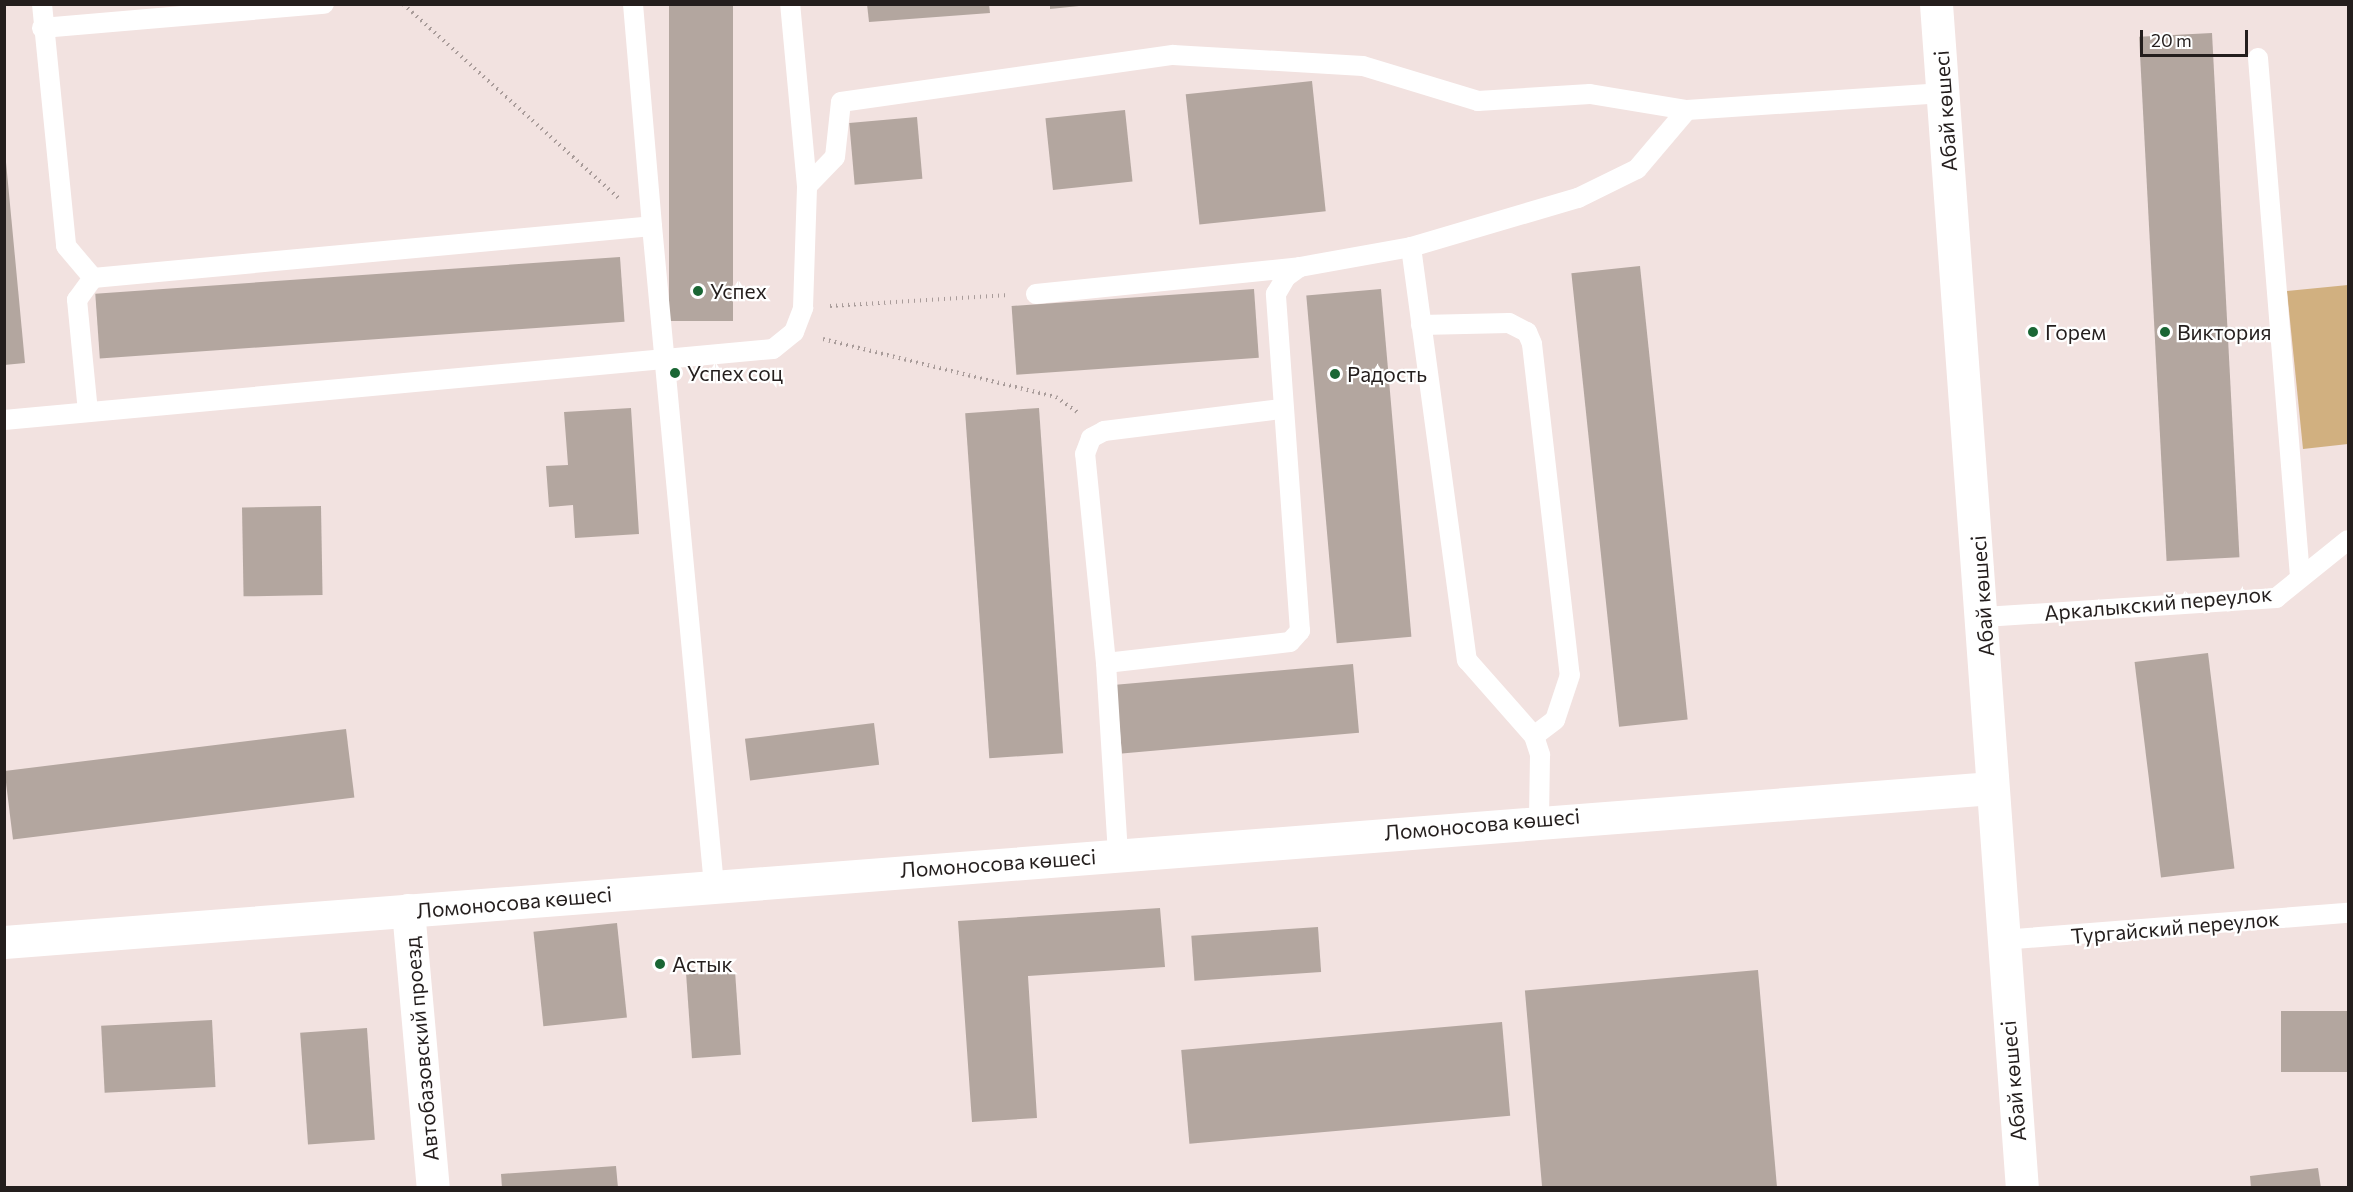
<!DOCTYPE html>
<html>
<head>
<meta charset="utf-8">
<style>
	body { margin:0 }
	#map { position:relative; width:2353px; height:1192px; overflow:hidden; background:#f2e2e0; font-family:Commissioner,sans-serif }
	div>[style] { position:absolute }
	.green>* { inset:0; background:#d1b080 }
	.building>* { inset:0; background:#b3a69f; transform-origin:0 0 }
	.path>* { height:4px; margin-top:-2px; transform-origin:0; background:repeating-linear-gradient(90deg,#a99c9a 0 1.5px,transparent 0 6px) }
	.service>* { height:20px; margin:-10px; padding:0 10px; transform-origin:10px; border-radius:10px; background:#fff }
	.minor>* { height:33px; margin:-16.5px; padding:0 16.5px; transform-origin:16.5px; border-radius:16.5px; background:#fff }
	.dots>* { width:16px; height:16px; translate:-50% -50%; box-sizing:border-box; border:3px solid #fff; border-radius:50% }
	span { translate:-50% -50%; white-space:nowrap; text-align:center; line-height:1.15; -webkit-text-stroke:4.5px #fff; paint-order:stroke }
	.street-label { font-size:21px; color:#241e1d }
	.poi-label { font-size:21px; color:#241e1d }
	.left { translate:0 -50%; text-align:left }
	.frame { position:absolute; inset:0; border:6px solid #241e1d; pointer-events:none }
	.scale { position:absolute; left:2140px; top:30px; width:108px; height:27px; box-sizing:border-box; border:3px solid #241e1d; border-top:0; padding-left:8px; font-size:18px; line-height:21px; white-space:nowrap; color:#241e1d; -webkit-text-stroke:4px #fff; paint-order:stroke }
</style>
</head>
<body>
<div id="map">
	<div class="green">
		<div style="clip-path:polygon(2348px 285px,2348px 444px,2303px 449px,2287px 291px)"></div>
	</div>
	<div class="building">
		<div style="left:669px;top:4px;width:64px;height:317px"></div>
		<div style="clip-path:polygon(867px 4px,989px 4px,990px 13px,869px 22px)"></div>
		<div style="clip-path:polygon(1050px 4px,1079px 4px,1079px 6px,1050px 9px)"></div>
		<div style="left:2212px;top:33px;width:525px;height:73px;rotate:87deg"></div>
		<div style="left:1312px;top:81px;width:131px;height:127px;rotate:84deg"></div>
		<div style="left:1125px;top:110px;width:72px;height:80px;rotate:84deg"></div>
		<div style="left:917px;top:117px;width:62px;height:68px;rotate:85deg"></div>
		<div style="clip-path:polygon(4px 141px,25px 363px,4px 365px)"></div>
		<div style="left:620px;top:257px;width:65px;height:526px;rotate:86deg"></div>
		<div style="left:1640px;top:266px;width:456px;height:69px;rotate:84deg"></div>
		<div style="left:1254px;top:289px;width:69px;height:243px;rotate:86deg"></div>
		<div style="left:1381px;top:289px;width:349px;height:75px;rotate:85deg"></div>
		<div style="clip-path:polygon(631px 408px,639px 534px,575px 538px,573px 505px,549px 507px,546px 466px,568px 465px,564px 412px)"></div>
		<div style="left:1039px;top:408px;width:346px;height:74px;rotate:86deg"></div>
		<div style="left:321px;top:506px;width:89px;height:79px;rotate:89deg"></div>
		<div style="left:2208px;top:653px;width:217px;height:74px;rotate:83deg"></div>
		<div style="left:1353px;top:664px;width:69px;height:238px;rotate:85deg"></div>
		<div style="left:874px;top:723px;width:42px;height:130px;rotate:83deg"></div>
		<div style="left:346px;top:729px;width:69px;height:344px;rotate:83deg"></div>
		<div style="clip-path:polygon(1160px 908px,1165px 967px,1028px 976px,1037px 1118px,972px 1122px,958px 921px)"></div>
		<div style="left:617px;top:923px;width:95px;height:84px;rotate:84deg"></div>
		<div style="left:1318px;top:927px;width:45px;height:127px;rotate:86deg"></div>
		<div style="left:1758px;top:970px;width:219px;height:234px;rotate:85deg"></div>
		<div style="left:735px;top:971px;width:84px;height:49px;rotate:86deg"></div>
		<div style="left:2348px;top:1011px;width:61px;height:67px;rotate:90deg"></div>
		<div style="left:212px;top:1020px;width:67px;height:111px;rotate:87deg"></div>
		<div style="left:1502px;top:1022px;width:94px;height:322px;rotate:85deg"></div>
		<div style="left:367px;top:1028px;width:112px;height:67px;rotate:86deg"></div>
		<div style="clip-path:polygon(616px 1166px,618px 1188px,502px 1188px,501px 1174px)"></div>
		<div style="clip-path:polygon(2318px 1168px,2321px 1188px,2251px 1188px,2250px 1176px)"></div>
	</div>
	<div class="path">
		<div style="left:403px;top:4px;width:293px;rotate:42deg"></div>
		<div style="left:830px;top:306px;width:179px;rotate:-3.5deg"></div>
		<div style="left:823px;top:339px;width:240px;rotate:14deg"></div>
		<div style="left:1056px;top:397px;width:28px;rotate:35deg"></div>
	</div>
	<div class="service">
		<div style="left:42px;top:4px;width:243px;rotate:84.3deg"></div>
		<div style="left:66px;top:246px;width:42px;rotate:49.8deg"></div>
		<div style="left:93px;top:278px;width:561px;rotate:-5.31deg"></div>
		<div style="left:652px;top:226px;width:662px;rotate:84.63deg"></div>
		<div style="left:633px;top:4px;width:223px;rotate:85.1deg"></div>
		<div style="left:42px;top:28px;width:283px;rotate:-4.9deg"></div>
		<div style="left:2258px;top:58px;width:521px;rotate:85.37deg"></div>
		<div style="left:807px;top:186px;width:40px;rotate:-46deg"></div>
		<div style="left:835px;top:157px;width:55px;rotate:-83.8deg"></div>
		<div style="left:841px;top:102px;width:335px;rotate:-8.1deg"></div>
		<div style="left:1173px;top:55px;width:190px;rotate:3.3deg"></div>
		<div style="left:1363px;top:66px;width:120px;rotate:16.9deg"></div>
		<div style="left:1478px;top:101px;width:112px;rotate:-3.6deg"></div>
		<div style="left:1590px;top:94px;width:98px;rotate:9.4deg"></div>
		<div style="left:1687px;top:110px;width:257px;rotate:-3.8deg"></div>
		<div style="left:1411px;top:247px;width:417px;rotate:82.3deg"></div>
		<div style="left:1467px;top:660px;width:101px;rotate:48.6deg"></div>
		<div style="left:1534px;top:736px;width:20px;rotate:72deg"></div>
		<div style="left:1540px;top:755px;width:64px;rotate:90.9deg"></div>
		<div style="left:1036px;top:294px;width:265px;rotate:-5.8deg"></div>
		<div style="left:1421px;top:325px;width:88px;rotate:-1.3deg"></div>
		<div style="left:1509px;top:323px;width:20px;rotate:27deg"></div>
		<div style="left:1527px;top:332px;width:13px;rotate:67deg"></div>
		<div style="left:1532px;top:344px;width:333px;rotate:83.5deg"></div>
		<div style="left:1570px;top:675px;width:47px;rotate:108.4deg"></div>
		<div style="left:1555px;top:720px;width:26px;rotate:143deg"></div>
		<div style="left:88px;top:412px;width:113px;rotate:-95.6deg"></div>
		<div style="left:77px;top:300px;width:27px;rotate:-54deg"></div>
		<div style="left:4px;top:420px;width:772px;rotate:-5.28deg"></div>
		<div style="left:773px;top:349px;width:27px;rotate:-39deg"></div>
		<div style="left:794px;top:332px;width:26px;rotate:-69deg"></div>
		<div style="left:803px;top:308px;width:122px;rotate:-88.1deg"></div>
		<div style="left:807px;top:186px;width:183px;rotate:-95.3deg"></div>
		<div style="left:1984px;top:617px;width:293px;rotate:-3.7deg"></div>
		<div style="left:2276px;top:598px;width:92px;rotate:-38.9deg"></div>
		<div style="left:1106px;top:663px;width:210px;rotate:-95.7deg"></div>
		<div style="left:1085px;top:454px;width:17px;rotate:-69deg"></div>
		<div style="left:1091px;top:438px;width:15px;rotate:-28deg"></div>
		<div style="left:1104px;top:431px;width:177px;rotate:-7.1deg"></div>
		<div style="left:1118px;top:854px;width:191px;rotate:-93.6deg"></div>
		<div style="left:1106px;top:663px;width:185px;rotate:-6.5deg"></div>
		<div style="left:1290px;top:642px;width:15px;rotate:-48deg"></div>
		<div style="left:1300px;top:631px;width:338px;rotate:-94.1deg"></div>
		<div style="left:1276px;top:294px;width:20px;rotate:-60deg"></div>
		<div style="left:1286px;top:277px;width:17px;rotate:-36deg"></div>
		<div style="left:1300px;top:267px;width:113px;rotate:-10.2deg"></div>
		<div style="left:1411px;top:247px;width:174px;rotate:-16.4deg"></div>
		<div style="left:1578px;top:198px;width:66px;rotate:-26.2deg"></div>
		<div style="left:1637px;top:169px;width:77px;rotate:-49.7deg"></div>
		<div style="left:2002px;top:940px;width:347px;rotate:-4.5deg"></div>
	</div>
	<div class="minor">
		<div style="left:1936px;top:4px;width:1187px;rotate:85.85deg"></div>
		<div style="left:408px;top:910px;width:279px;rotate:84.9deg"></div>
		<div style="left:4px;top:942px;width:1994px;rotate:-4.43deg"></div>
	</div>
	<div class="dots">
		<div style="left:698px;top:291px;background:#1a6634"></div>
		<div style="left:2033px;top:332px;background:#1a6634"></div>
		<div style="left:2165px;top:332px;background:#1a6634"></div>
		<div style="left:675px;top:373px;background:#1a6634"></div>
		<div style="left:1335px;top:374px;background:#1a6634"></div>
		<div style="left:660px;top:964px;background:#1a6634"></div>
	</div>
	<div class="street-label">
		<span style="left:1945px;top:111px;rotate:-94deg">Абай көшесі</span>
		<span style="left:1982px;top:596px;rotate:-94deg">Абай көшесі</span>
		<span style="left:2158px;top:603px;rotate:-5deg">Аркалыкский переулок</span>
		<span style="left:1482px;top:824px;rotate:-5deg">Ломоносова көшесі</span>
		<span style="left:998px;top:863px;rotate:-4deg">Ломоносова көшесі</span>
		<span style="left:514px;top:902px;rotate:-5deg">Ломоносова көшесі</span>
		<span style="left:2175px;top:927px;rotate:-5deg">Тургайский переулок</span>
		<span style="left:421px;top:1049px;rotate:-95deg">Автобазовский проезд</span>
		<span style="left:2013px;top:1081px;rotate:-95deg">Абай көшесі</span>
	</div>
	<div class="poi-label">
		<span class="left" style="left:710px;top:291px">Успех</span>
		<span class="left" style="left:2045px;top:332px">Горем</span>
		<span class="left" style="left:2177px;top:332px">Виктория</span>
		<span class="left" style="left:687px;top:373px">Успех соц</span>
		<span class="left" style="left:1347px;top:374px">Радость</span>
		<span class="left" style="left:672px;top:964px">Астык</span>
	</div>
	<div class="frame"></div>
	<div class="scale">20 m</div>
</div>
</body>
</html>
